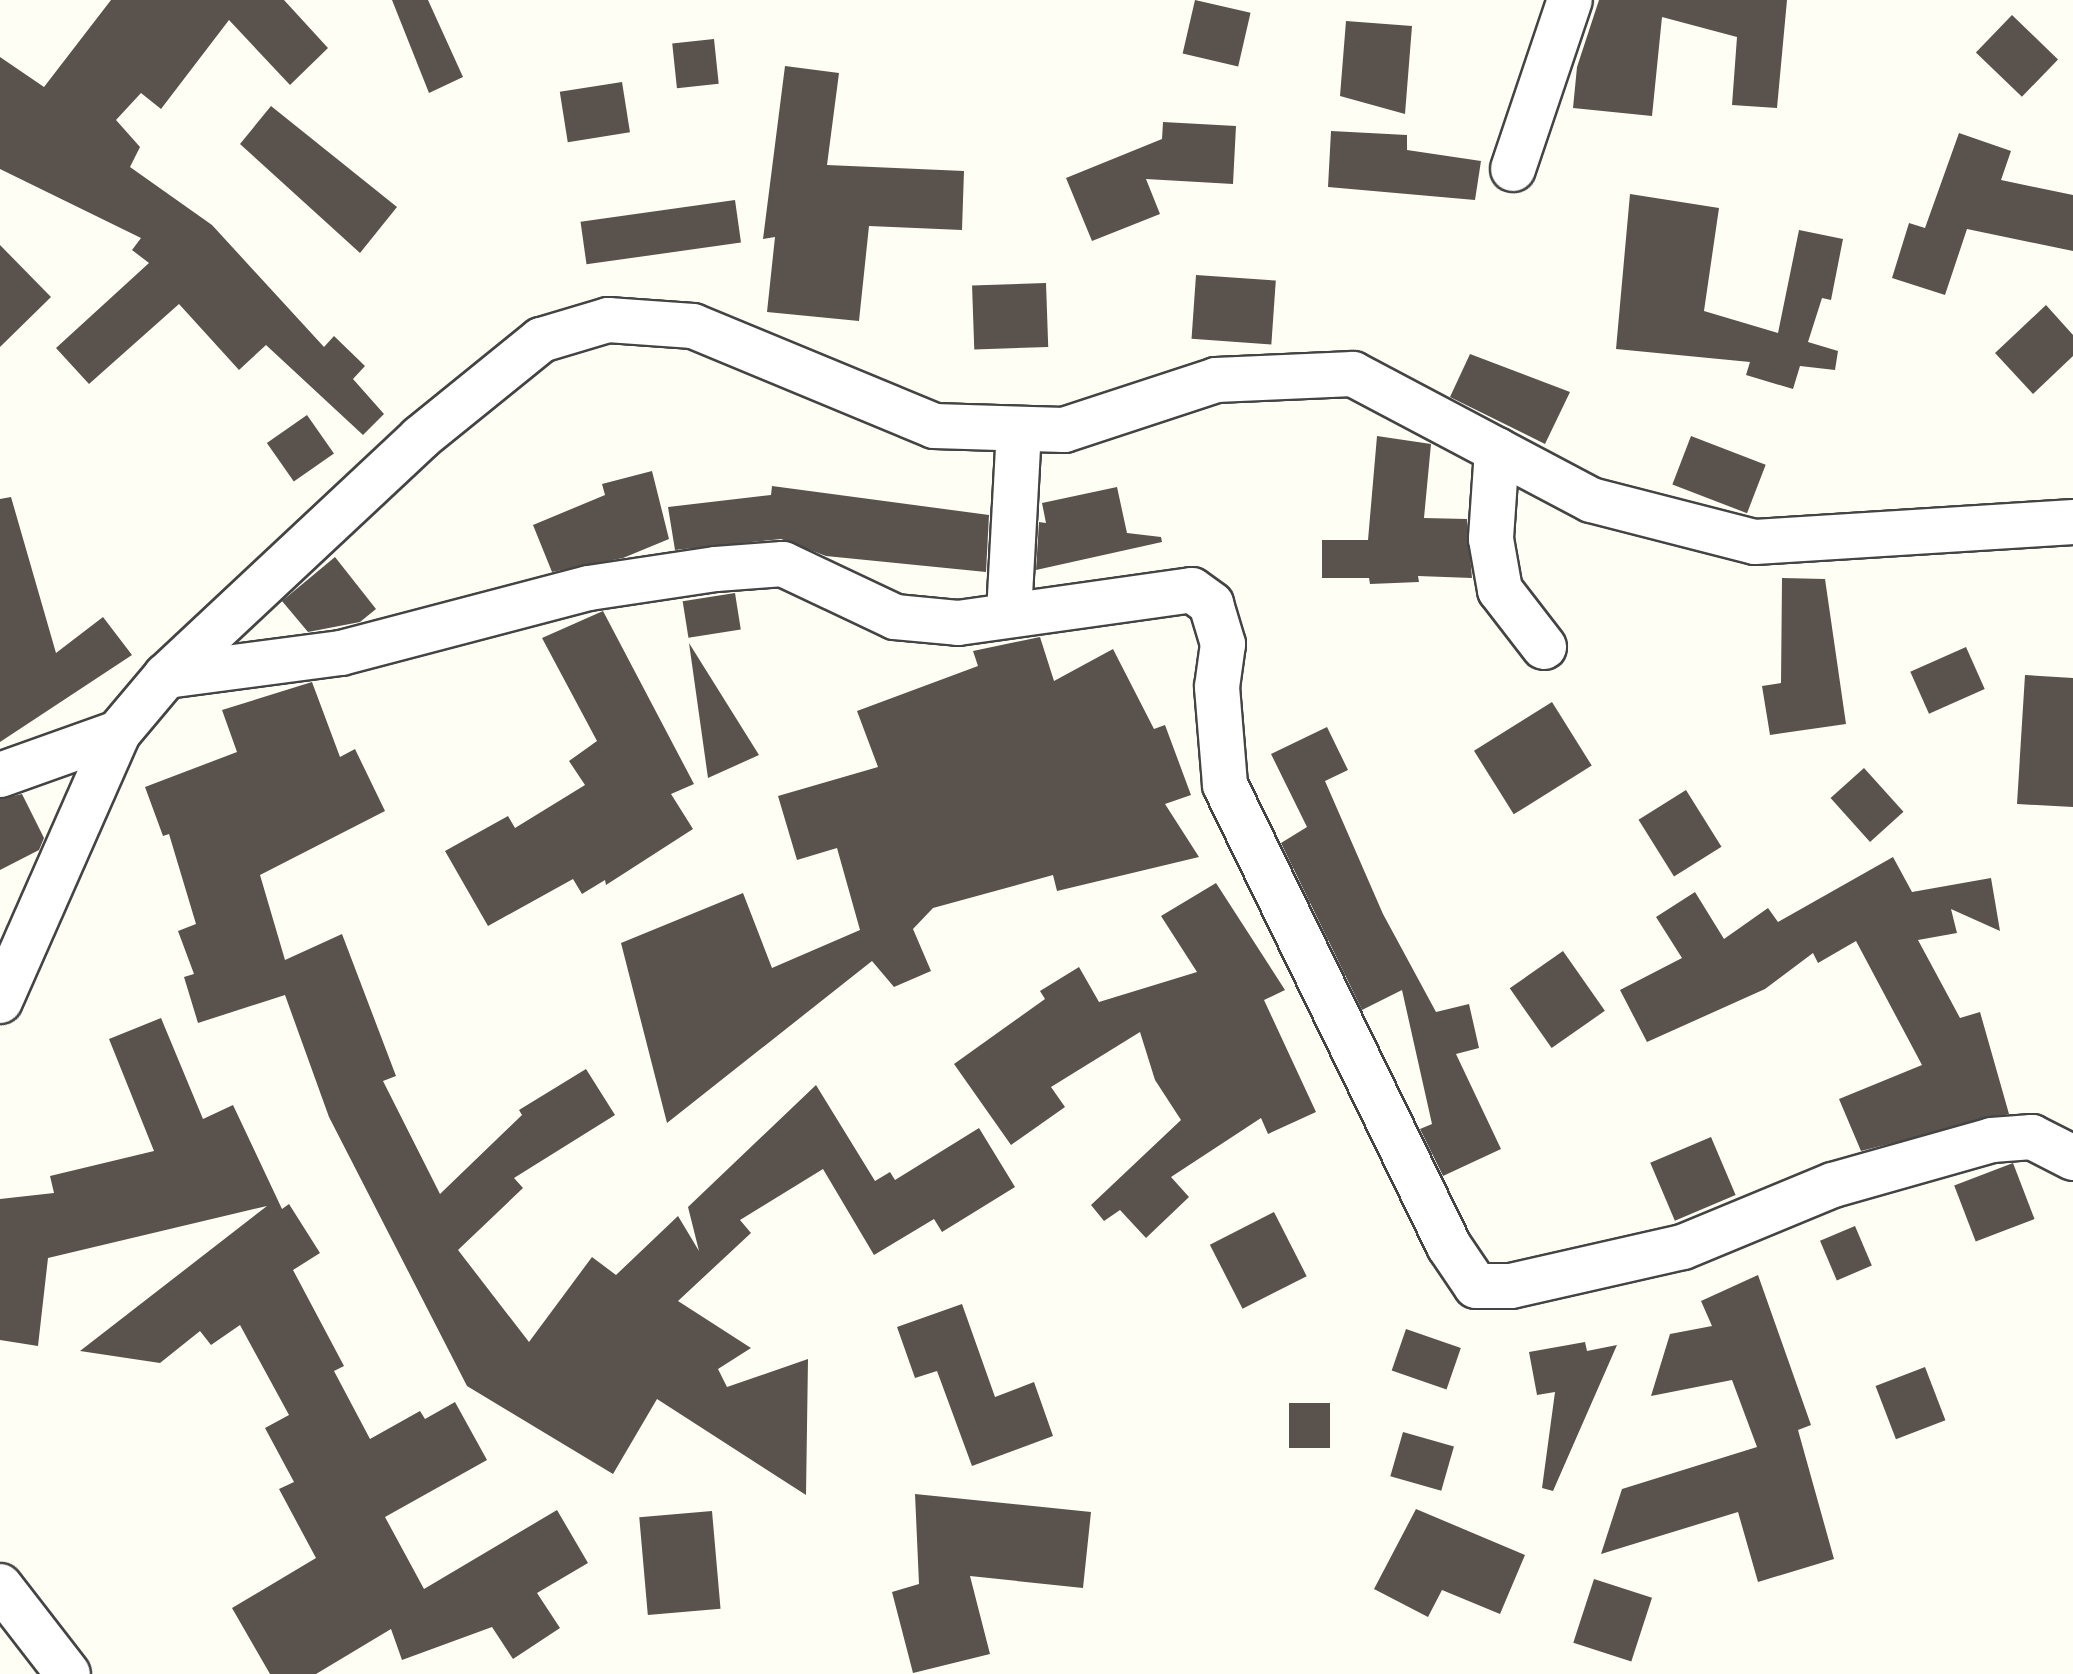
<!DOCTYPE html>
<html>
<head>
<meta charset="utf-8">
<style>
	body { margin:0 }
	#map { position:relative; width:2073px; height:1674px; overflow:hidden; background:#fffef4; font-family:Lora,serif }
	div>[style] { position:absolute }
	.building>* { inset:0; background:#5a534d; transform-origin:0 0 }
	.roads { filter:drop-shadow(2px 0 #444) drop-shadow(-2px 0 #444) drop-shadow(0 2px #444) drop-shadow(0 -2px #444) }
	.minor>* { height:44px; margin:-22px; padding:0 22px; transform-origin:22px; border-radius:22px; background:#fff }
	span { translate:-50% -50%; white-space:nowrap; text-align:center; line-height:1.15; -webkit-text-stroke:8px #fff; paint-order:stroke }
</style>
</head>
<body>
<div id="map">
	<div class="building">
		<div style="clip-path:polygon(111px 0,284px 0,328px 48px,290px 85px,229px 20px,161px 109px,141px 93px,116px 120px,140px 147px,130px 167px,212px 225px,324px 347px,334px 336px,365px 366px,353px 379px,384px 414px,363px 435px,266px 345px,239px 370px,179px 304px,89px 384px,56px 348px,149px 263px,132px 250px,141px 238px,0 169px,0 57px,44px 87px)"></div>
		<div style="clip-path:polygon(392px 0,428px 0,463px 77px,429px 93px)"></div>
		<div style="left:1195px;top:0;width:57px;height:55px;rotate:13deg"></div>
		<div style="clip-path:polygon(1599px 0,1787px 0,1777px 108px,1732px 105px,1737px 37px,1662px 17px,1652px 116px,1573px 108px,1577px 67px)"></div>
		<div style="left:2012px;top:15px;width:64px;height:52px;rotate:44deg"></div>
		<div style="clip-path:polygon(1346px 21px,1412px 26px,1405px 114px,1340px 96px)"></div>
		<div style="left:714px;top:39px;width:45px;height:42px;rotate:84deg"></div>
		<div style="clip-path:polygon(785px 66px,839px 73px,827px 165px,964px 171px,962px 230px,869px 226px,859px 321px,767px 312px,775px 237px,763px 239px)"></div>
		<div style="left:622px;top:82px;width:51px;height:63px;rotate:81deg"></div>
		<div style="clip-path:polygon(271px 106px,397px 207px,360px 253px,240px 144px)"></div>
		<div style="clip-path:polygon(1163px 122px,1236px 126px,1233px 184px,1146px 179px,1160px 214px,1092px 241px,1066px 178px,1162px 139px)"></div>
		<div style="clip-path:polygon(1331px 131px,1407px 135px,1407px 150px,1481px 161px,1475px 200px,1328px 187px)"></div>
		<div style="clip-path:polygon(1959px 133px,2011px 151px,2001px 180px,2073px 195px,2073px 251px,1967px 229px,1945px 295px,1892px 278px,1909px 223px,1925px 228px)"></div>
		<div style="clip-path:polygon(1630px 194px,1719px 208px,1704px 311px,1778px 333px,1799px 230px,1843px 239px,1831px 300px,1822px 298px,1808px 342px,1838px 351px,1835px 370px,1800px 366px,1793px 389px,1746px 375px,1750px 362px,1616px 349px)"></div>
		<div style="left:735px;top:200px;width:43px;height:156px;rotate:82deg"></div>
		<div style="clip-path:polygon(0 245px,51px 297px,0 347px)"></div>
		<div style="left:1196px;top:275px;width:80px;height:64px;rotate:4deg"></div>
		<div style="left:1046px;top:283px;width:64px;height:74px;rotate:88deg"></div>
		<div style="clip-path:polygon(2046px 305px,2073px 335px,2073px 356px,2033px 394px,1995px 353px)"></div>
		<div style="clip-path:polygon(1470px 354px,1570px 392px,1545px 444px,1450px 397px)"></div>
		<div style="left:307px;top:415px;width:47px;height:49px;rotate:55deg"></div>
		<div style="clip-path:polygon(1377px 436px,1431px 444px,1424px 518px,1467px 519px,1472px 578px,1418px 576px,1419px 582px,1370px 584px,1369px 578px,1322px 578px,1322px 540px,1368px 540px)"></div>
		<div style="left:1691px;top:436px;width:80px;height:52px;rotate:21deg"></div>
		<div style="clip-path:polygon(652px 471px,669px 539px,623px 558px,552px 572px,533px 525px,605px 495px,602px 484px)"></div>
		<div style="clip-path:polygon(772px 486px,989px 515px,986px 572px,826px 556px,781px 539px,675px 550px,668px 507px,771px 495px)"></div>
		<div style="clip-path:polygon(1117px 487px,1127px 533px,1161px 537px,1162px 542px,1036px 570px,1039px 522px,1046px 523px,1042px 503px)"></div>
		<div style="clip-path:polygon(11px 497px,56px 653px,103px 617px,132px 655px,0 742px,0 499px)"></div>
		<div style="clip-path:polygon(335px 557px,376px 609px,360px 622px,308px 632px,282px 601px)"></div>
		<div style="clip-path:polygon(1782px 578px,1825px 579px,1846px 724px,1770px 735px,1762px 686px,1781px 683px)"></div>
		<div style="left:735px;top:593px;width:37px;height:53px;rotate:81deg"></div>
		<div style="clip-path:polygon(603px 611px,694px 784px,671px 794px,693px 829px,606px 885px,605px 880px,582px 894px,573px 879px,488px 926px,445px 851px,508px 816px,515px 828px,585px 785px,569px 761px,597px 741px,542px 638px)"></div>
		<div style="clip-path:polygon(1040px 637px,1054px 681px,1113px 649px,1154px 729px,1165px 725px,1191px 795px,1165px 804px,1199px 857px,1057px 891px,1053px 875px,933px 908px,913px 929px,931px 971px,894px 987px,872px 961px,667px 1123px,621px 943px,743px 893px,772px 968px,860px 930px,837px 848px,797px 860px,778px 796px,878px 767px,857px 711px,978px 666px,973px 651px)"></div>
		<div style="clip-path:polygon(689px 643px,759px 755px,708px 778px)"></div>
		<div style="left:1966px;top:647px;width:46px;height:61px;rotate:66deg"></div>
		<div style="clip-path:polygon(2025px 675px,2073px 678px,2073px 807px,2017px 804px)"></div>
		<div style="clip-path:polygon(312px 682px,340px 757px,355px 749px,385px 811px,260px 875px,285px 960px,342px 934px,396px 1076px,383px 1081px,440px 1194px,522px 1115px,519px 1110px,586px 1069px,615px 1115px,514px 1178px,523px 1188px,458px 1250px,529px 1342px,592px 1257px,616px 1275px,678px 1216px,699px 1251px,688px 1207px,816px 1085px,875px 1181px,890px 1172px,895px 1180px,979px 1128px,1015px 1187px,942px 1232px,934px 1219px,874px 1255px,823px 1169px,740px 1220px,751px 1233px,678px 1301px,751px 1348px,718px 1369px,727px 1387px,808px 1359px,806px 1495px,657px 1399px,613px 1474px,467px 1386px,329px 1117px,285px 995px,198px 1023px,184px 977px,194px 974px,178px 931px,196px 924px,169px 834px,163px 836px,145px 787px,237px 752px,222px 710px)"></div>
		<div style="left:1552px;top:702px;width:75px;height:92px;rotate:58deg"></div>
		<div style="clip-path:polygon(1327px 727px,1348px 770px,1325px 781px,1383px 914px,1436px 1012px,1469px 1004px,1479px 1048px,1456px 1054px,1501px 1149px,1443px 1176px,1420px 1129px,1432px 1124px,1402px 990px,1362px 1010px,1281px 843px,1307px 827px,1271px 754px)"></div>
		<div style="left:1864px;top:768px;width:59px;height:45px;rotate:48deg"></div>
		<div style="left:1686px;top:790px;width:67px;height:56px;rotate:58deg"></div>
		<div style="clip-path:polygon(22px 794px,44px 838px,39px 850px,0 870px,0 799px)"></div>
		<div style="clip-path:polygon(1893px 857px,1912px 892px,1991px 878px,2000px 931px,1951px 909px,1957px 933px,1918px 940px,1960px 1018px,1980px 1012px,2009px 1114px,1861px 1151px,1839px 1099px,1922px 1065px,1856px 941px,1818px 963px,1813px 953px,1765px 989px,1647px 1042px,1620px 990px,1682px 958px,1656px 917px,1695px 892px,1724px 939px,1768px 908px,1778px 922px)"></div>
		<div style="clip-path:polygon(1216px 883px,1285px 990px,1264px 1000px,1316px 1112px,1268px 1134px,1261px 1118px,1171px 1177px,1189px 1197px,1146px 1238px,1120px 1210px,1104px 1221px,1091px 1205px,1181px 1120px,1155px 1080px,1140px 1032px,1051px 1087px,1065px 1107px,1011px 1145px,954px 1064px,1045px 999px,1040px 991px,1079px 967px,1099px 1002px,1197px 972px,1161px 916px)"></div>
		<div style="left:1563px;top:951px;width:73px;height:65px;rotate:55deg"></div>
		<div style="clip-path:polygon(161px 1018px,203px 1119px,233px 1105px,282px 1209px,289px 1204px,320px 1253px,293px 1270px,344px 1366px,334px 1371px,370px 1439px,420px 1411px,425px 1419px,455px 1402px,487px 1460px,385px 1517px,424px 1589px,557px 1510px,588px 1563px,537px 1593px,560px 1628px,513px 1659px,492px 1627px,402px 1660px,391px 1629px,316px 1674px,270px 1674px,232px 1608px,316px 1558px,279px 1489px,294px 1482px,265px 1428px,289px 1415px,240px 1325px,211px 1345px,200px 1331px,160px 1363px,80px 1351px,267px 1206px,48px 1258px,38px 1346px,0 1340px,0 1199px,54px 1193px,50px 1176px,154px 1151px,109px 1039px)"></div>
		<div style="left:1711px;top:1137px;width:63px;height:66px;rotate:67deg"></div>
		<div style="left:2013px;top:1163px;width:60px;height:63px;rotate:69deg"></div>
		<div style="left:1274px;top:1212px;width:72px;height:72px;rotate:63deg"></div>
		<div style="left:1855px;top:1226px;width:43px;height:38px;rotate:67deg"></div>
		<div style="clip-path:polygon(1758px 1275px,1811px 1425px,1798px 1430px,1834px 1559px,1758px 1582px,1738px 1512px,1601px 1554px,1622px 1489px,1757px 1447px,1732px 1380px,1651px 1396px,1670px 1334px,1712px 1326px,1701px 1301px)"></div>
		<div style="clip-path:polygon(962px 1304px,995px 1397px,1034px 1382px,1053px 1436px,972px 1466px,937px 1371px,915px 1378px,897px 1327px)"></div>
		<div style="left:1406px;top:1329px;width:58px;height:44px;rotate:19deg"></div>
		<div style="clip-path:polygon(1585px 1342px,1587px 1351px,1617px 1345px,1553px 1491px,1542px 1488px,1555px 1392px,1537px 1395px,1529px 1352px)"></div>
		<div style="left:1925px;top:1367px;width:57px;height:53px;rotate:69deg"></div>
		<div style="left:1289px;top:1403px;width:41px;height:45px"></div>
		<div style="left:1403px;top:1432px;width:53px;height:46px;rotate:16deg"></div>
		<div style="clip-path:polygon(915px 1494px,1091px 1512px,1083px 1588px,970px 1576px,990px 1654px,913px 1673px,892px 1592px,919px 1584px)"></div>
		<div style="clip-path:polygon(1416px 1509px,1525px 1555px,1500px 1614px,1442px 1590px,1428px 1617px,1374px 1589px)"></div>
		<div style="left:712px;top:1511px;width:98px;height:73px;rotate:85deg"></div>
		<div style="left:1594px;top:1579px;width:61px;height:67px;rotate:18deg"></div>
	</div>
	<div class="roads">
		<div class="minor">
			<div style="left:1513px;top:169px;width:178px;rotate:-71.4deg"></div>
			<div style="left:1497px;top:450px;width:89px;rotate:93.9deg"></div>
			<div style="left:1491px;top:539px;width:52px;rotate:80deg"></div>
			<div style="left:1500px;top:590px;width:72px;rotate:52.3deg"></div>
			<div style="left:1009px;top:614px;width:185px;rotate:-86.9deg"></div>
			<div style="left:166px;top:676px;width:177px;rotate:-7.5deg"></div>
			<div style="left:341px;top:653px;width:256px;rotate:-14.7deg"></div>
			<div style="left:589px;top:588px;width:128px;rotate:-8.5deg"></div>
			<div style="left:716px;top:569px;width:67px;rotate:-4.3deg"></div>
			<div style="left:783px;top:564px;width:124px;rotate:25.3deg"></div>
			<div style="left:895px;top:617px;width:63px;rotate:5.4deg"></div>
			<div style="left:958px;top:623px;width:236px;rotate:-8deg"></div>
			<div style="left:1192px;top:590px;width:24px;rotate:36deg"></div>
			<div style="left:1211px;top:604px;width:42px;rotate:73.3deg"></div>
			<div style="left:1223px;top:644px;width:43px;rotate:97.9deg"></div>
			<div style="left:1217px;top:687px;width:98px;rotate:85.3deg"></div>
			<div style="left:1225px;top:785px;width:513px;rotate:64.08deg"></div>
			<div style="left:1449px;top:1246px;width:48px;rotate:56deg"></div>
			<div style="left:1476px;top:1286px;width:35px"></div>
			<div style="left:1511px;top:1286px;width:176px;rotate:-12.8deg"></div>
			<div style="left:1683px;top:1247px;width:162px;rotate:-22.5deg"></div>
			<div style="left:1833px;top:1185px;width:165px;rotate:-15.8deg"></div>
			<div style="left:1992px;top:1140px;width:40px;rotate:-4.3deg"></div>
			<div style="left:2032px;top:1137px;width:46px;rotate:27.1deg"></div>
			<div style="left:0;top:775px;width:125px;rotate:-19.6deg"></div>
			<div style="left:118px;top:733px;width:75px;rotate:-49.9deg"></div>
			<div style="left:166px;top:676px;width:348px;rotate:-43.1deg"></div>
			<div style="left:420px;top:438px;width:156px;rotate:-39deg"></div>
			<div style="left:541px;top:340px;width:70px;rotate:-16.6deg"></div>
			<div style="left:608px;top:320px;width:85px;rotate:4deg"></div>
			<div style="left:693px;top:326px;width:261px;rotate:22.5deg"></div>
			<div style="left:934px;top:426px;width:130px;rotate:1.8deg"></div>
			<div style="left:1064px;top:430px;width:160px;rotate:-18.2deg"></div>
			<div style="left:1216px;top:380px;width:137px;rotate:-2.5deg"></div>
			<div style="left:1353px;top:374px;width:269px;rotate:27.9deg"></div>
			<div style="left:1591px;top:500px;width:169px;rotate:14.4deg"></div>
			<div style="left:1755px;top:542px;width:319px;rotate:-3.6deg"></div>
			<div style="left:0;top:1001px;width:293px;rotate:-66.2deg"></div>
			<div style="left:0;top:1586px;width:111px;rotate:52.3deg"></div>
		</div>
	</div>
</div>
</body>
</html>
